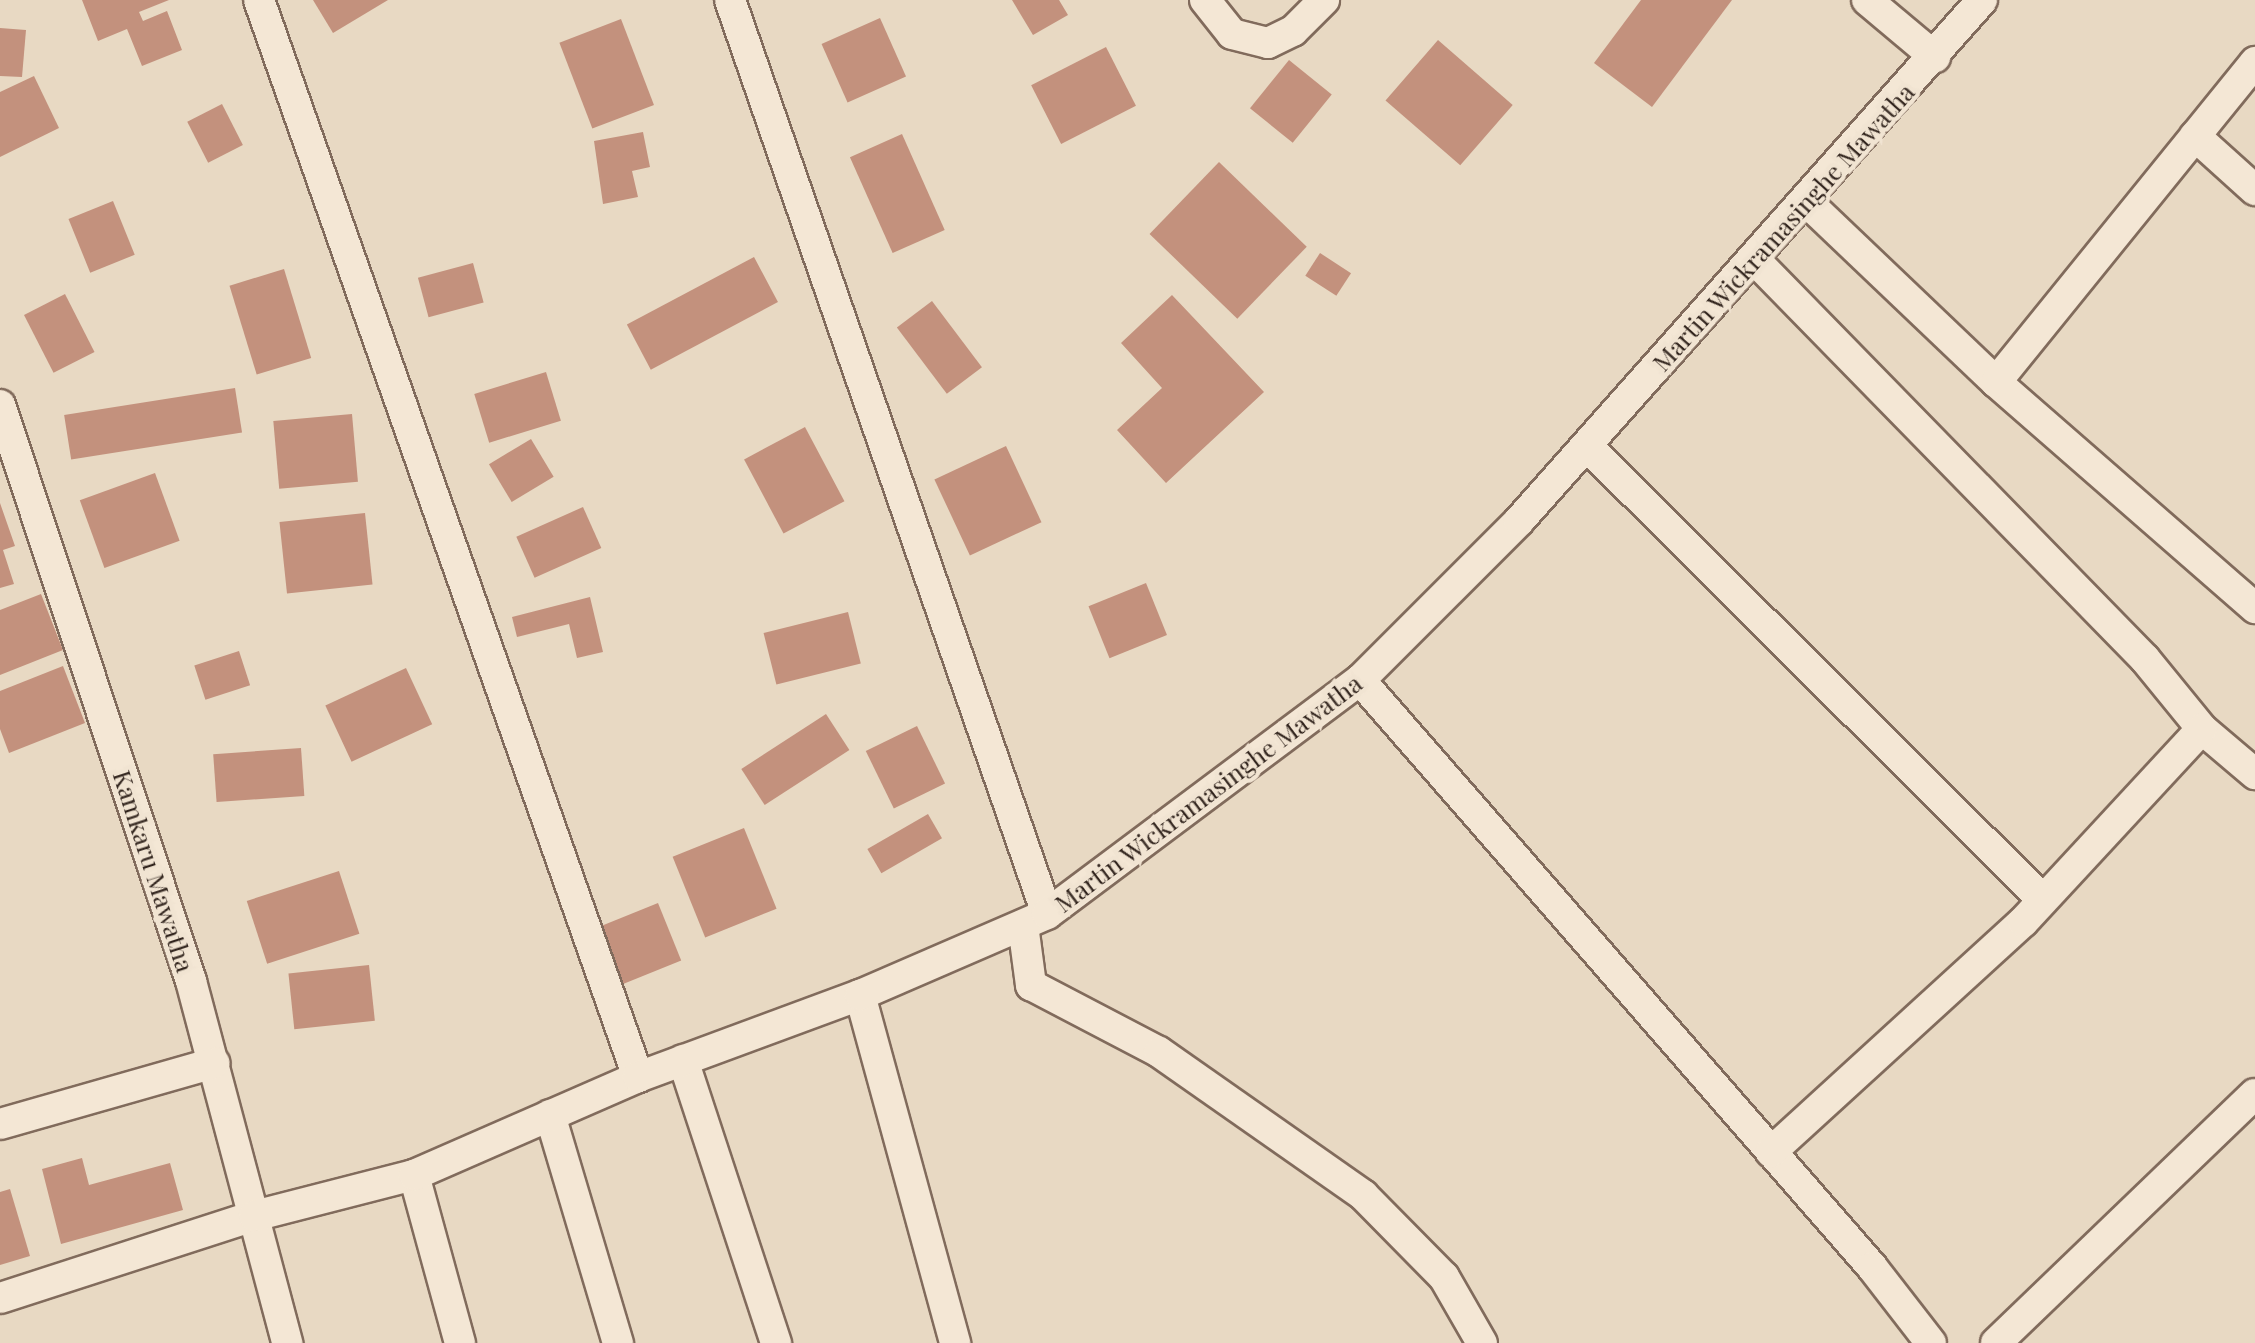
<!DOCTYPE html>
<html>
<head>
<meta charset="utf-8">
<style>
	body { margin:0 }
	#map { position:relative; width:2255px; height:1343px; overflow:hidden; background:#e8d9c3; font-family:"Playfair Display",serif }
	div>[style] { position:absolute }
	.building>* { inset:0; background:#c3917d; transform-origin:0 0 }
	.roads { filter:drop-shadow(2px 0 #816b5c) drop-shadow(-2px 0 #816b5c) drop-shadow(0 2px #816b5c) drop-shadow(0 -2px #816b5c) }
	.minor>* { height:30px; margin:-15px; padding:0 15px; transform-origin:15px; border-radius:15px; background:#f4e7d5 }
	span { translate:-50% -50%; white-space:nowrap; text-align:center; line-height:1.15; -webkit-text-stroke:9px #f1e4d2; paint-order:stroke }
	.street-label { font-size:25px; color:#32251e }
</style>
</head>
<body>
<div id="map">
	<div class="building">
		<div style="clip-path:polygon(82px 0,169px 0,139px 12px,143px 21px,167px 11px,182px 50px,142px 66px,127px 29px,98px 41px)"></div>
		<div style="clip-path:polygon(313px 0,388px 0,333px 33px)"></div>
		<div style="clip-path:polygon(1012px 0,1059px 0,1068px 15px,1033px 35px)"></div>
		<div style="clip-path:polygon(1641px 0,1732px 0,1652px 107px,1594px 63px)"></div>
		<div style="left:880px;top:18px;width:64px;height:64px;rotate:66deg"></div>
		<div style="left:621px;top:19px;width:92px;height:66px;rotate:69deg"></div>
		<div style="clip-path:polygon(0 28px,26px 30px,22px 77px,0 76px)"></div>
		<div style="left:1438px;top:40px;width:99px;height:80px;rotate:41deg"></div>
		<div style="left:1106px;top:47px;width:66px;height:84px;rotate:63deg"></div>
		<div style="left:1289px;top:60px;width:55px;height:62px;rotate:39deg"></div>
		<div style="clip-path:polygon(34px 76px,59px 128px,0 157px,0 92px)"></div>
		<div style="left:222px;top:104px;width:46px;height:39px;rotate:63deg"></div>
		<div style="clip-path:polygon(643px 132px,650px 167px,632px 171px,638px 197px,603px 204px,594px 141px)"></div>
		<div style="left:902px;top:134px;width:105px;height:57px;rotate:66deg"></div>
		<div style="left:1219px;top:162px;width:122px;height:100px;rotate:44deg"></div>
		<div style="left:113px;top:201px;width:58px;height:48px;rotate:68deg"></div>
		<div style="left:1320px;top:253px;width:37px;height:27px;rotate:33deg"></div>
		<div style="left:754px;top:257px;width:51px;height:144px;rotate:62deg"></div>
		<div style="left:473px;top:263px;width:41px;height:57px;rotate:75deg"></div>
		<div style="left:284px;top:269px;width:93px;height:57px;rotate:73deg"></div>
		<div style="left:65px;top:294px;width:65px;height:46px;rotate:63deg"></div>
		<div style="clip-path:polygon(1172px 295px,1264px 392px,1166px 483px,1117px 430px,1162px 388px,1121px 343px)"></div>
		<div style="left:932px;top:301px;width:83px;height:44px;rotate:53deg"></div>
		<div style="left:546px;top:372px;width:51px;height:75px;rotate:73deg"></div>
		<div style="left:235px;top:388px;width:45px;height:173px;rotate:81deg"></div>
		<div style="left:352px;top:414px;width:68px;height:79px;rotate:85deg"></div>
		<div style="left:805px;top:427px;width:84px;height:69px;rotate:62deg"></div>
		<div style="left:531px;top:439px;width:44px;height:49px;rotate:59deg"></div>
		<div style="left:1006px;top:446px;width:84px;height:79px;rotate:65deg"></div>
		<div style="left:155px;top:473px;width:72px;height:80px;rotate:70deg"></div>
		<div style="clip-path:polygon(0 503px,15px 546px,3px 550px,14px 584px,0 588px)"></div>
		<div style="left:583px;top:507px;width:45px;height:73px;rotate:66deg"></div>
		<div style="left:365px;top:513px;width:72px;height:86px;rotate:84deg"></div>
		<div style="left:1146px;top:583px;width:56px;height:62px;rotate:68deg"></div>
		<div style="clip-path:polygon(41px 594px,63px 650px,0 675px,0 610px)"></div>
		<div style="clip-path:polygon(590px 597px,603px 652px,577px 658px,569px 624px,517px 637px,512px 617px)"></div>
		<div style="left:848px;top:612px;width:53px;height:87px;rotate:76deg"></div>
		<div style="left:239px;top:651px;width:36px;height:47px;rotate:72deg"></div>
		<div style="clip-path:polygon(63px 666px,85px 723px,9px 753px,0 729px,0 691px)"></div>
		<div style="left:406px;top:668px;width:62px;height:89px;rotate:65deg"></div>
		<div style="left:826px;top:714px;width:43px;height:101px;rotate:57deg"></div>
		<div style="left:917px;top:726px;width:64px;height:57px;rotate:64deg"></div>
		<div style="left:301px;top:748px;width:48px;height:88px;rotate:86deg"></div>
		<div style="left:928px;top:814px;width:28px;height:70px;rotate:60deg"></div>
		<div style="left:744px;top:828px;width:87px;height:77px;rotate:68deg"></div>
		<div style="left:339px;top:871px;width:66px;height:97px;rotate:72deg"></div>
		<div style="left:658px;top:903px;width:62px;height:70px;rotate:68deg"></div>
		<div style="left:369px;top:965px;width:56px;height:81px;rotate:84deg"></div>
		<div style="clip-path:polygon(82px 1158px,89px 1185px,170px 1163px,183px 1210px,61px 1244px,42px 1169px)"></div>
		<div style="clip-path:polygon(10px 1189px,30px 1256px,0 1265px,0 1192px)"></div>
	</div>
	<div class="roads">
		<div class="minor">
			<div style="left:259px;top:0;width:1142px;rotate:70.61deg"></div>
			<div style="left:730px;top:0;width:967px;rotate:70.87deg"></div>
			<div style="left:1205px;top:0;width:43px;rotate:51.5deg"></div>
			<div style="left:1232px;top:34px;width:37px;rotate:14deg"></div>
			<div style="left:1268px;top:43px;width:28px;rotate:-26deg"></div>
			<div style="left:1293px;top:31px;width:44px;rotate:-45deg"></div>
			<div style="left:1867px;top:0;width:89px;rotate:40deg"></div>
			<div style="left:2195px;top:136px;width:81px;rotate:42deg"></div>
			<div style="left:1806px;top:201px;width:262px;rotate:43.6deg"></div>
			<div style="left:1996px;top:382px;width:344px;rotate:41.1deg"></div>
			<div style="left:1754px;top:259px;width:559px;rotate:45.65deg"></div>
			<div style="left:2145px;top:659px;width:90px;rotate:50.8deg"></div>
			<div style="left:2202px;top:729px;width:70px;rotate:40.3deg"></div>
			<div style="left:1996px;top:382px;width:412px;rotate:-51deg"></div>
			<div style="left:0;top:405px;width:607px;rotate:71.65deg"></div>
			<div style="left:191px;top:981px;width:375px;rotate:75.1deg"></div>
			<div style="left:1587px;top:446px;width:643px;rotate:44.87deg"></div>
			<div style="left:1360px;top:680px;width:779px;rotate:48.9deg"></div>
			<div style="left:1872px;top:1267px;width:96px;rotate:52.2deg"></div>
			<div style="left:1023px;top:925px;width:61px;rotate:82.4deg"></div>
			<div style="left:1031px;top:985px;width:144px;rotate:27.6deg"></div>
			<div style="left:1159px;top:1052px;width:249px;rotate:35deg"></div>
			<div style="left:1363px;top:1195px;width:115px;rotate:45.4deg"></div>
			<div style="left:1444px;top:1277px;width:76px;rotate:60.1deg"></div>
			<div style="left:860px;top:995px;width:361px;rotate:74.7deg"></div>
			<div style="left:683px;top:1060px;width:298px;rotate:71.8deg"></div>
			<div style="left:550px;top:1115px;width:238px;rotate:73.4deg"></div>
			<div style="left:0;top:1124px;width:223px;rotate:-15.9deg"></div>
			<div style="left:1771px;top:1152px;width:341px;rotate:-42.4deg"></div>
			<div style="left:2023px;top:922px;width:263px;rotate:-47.2deg"></div>
			<div style="left:414px;top:1175px;width:174px;rotate:74.7deg"></div>
			<div style="left:0;top:1298px;width:267px;rotate:-17.9deg"></div>
			<div style="left:254px;top:1216px;width:165px;rotate:-14.4deg"></div>
			<div style="left:414px;top:1175px;width:244px;rotate:-23.6deg"></div>
			<div style="left:638px;top:1077px;width:237px;rotate:-20.3deg"></div>
			<div style="left:860px;top:995px;width:204px;rotate:-23.4deg"></div>
			<div style="left:1047px;top:914px;width:391px;rotate:-36.8deg"></div>
			<div style="left:1360px;top:680px;width:225px;rotate:-45deg"></div>
			<div style="left:1519px;top:521px;width:697px;rotate:-48.37deg"></div>
			<div style="left:1996px;top:1343px;width:359px;rotate:-43.9deg"></div>
		</div>
	</div>
	<div class="street-label">
		<span style="left:1783px;top:227px;rotate:-48deg">Martin Wickramasinghe Mawatha</span>
		<span style="left:1208px;top:793px;rotate:-37deg">Martin Wickramasinghe Mawatha</span>
		<span style="left:154px;top:871px;rotate:72deg">Kamkaru Mawatha</span>
	</div>
</div>
</body>
</html>
